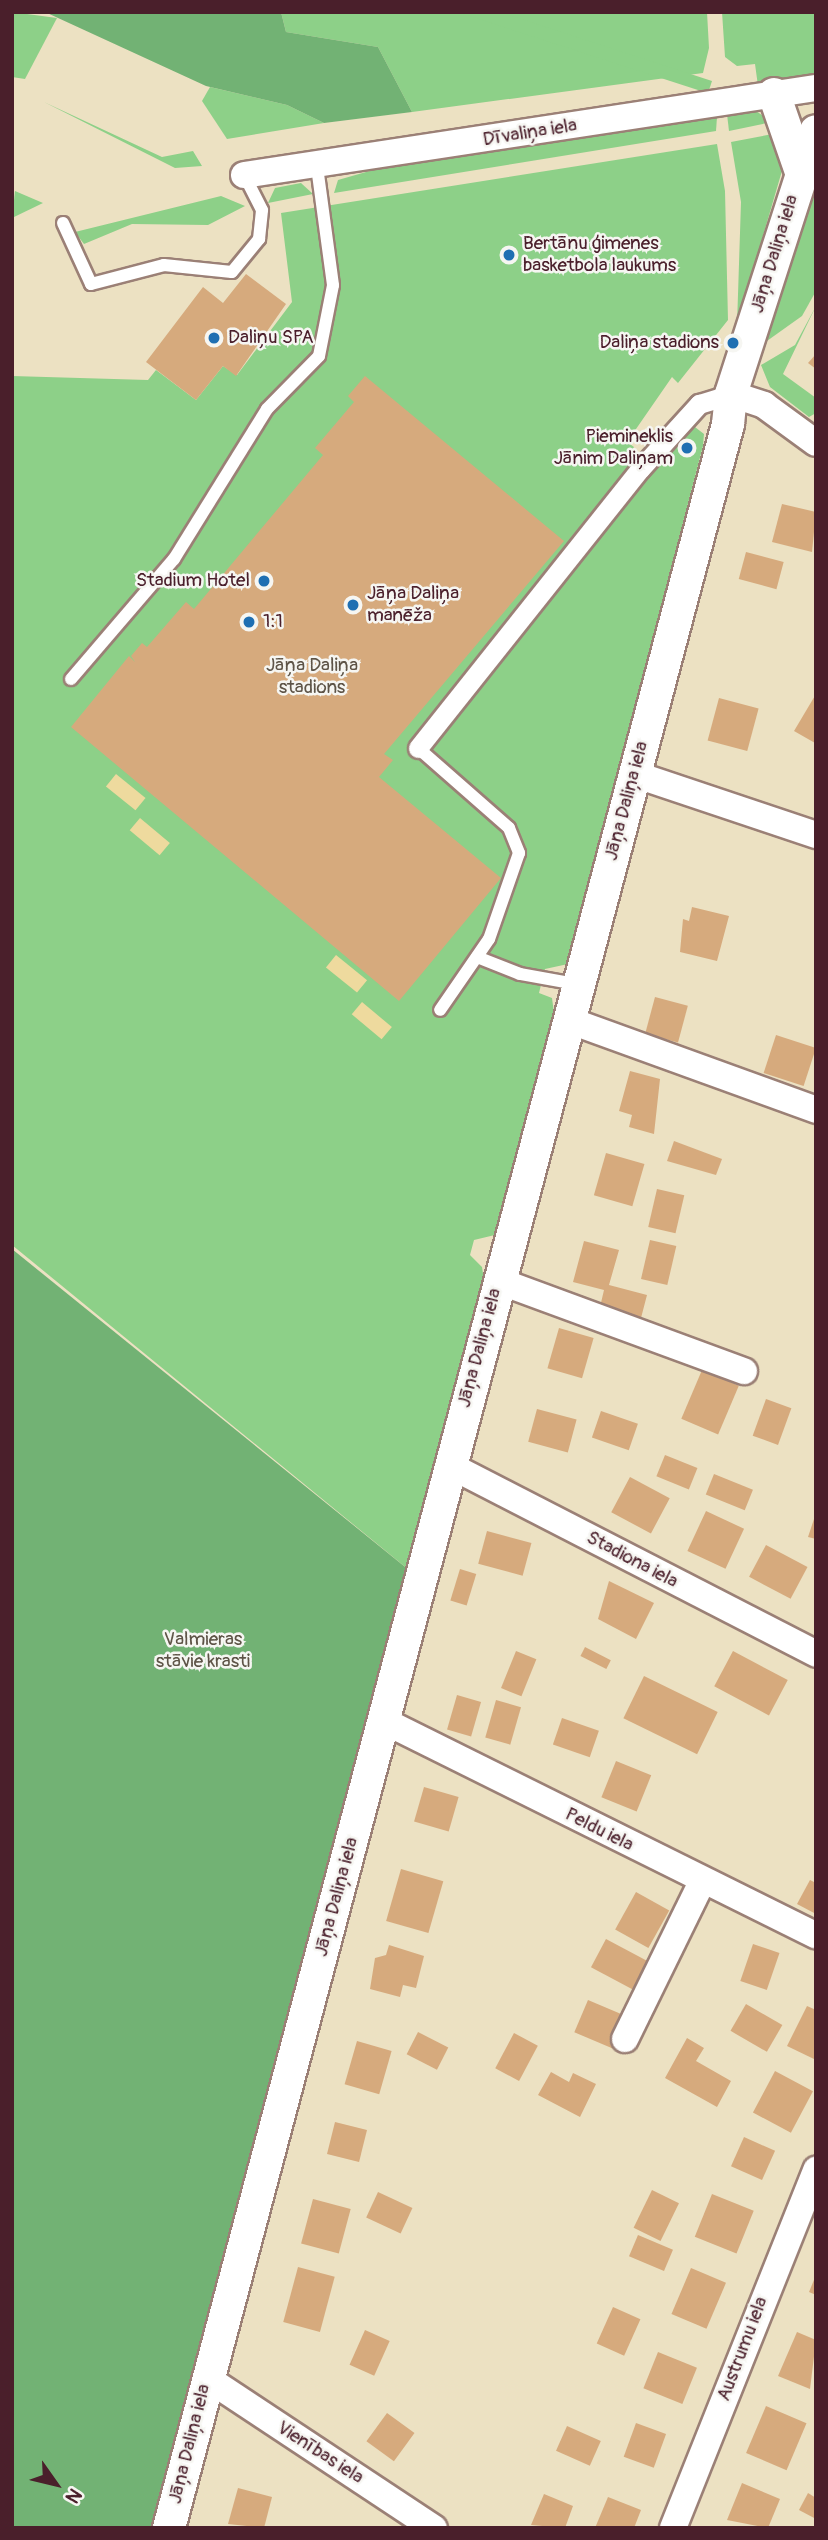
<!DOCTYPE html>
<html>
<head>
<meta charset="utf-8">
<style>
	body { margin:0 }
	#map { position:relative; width:828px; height:2540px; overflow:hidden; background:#ece1c2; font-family:Pangolin,sans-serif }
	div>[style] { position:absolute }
	.green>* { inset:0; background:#8dd088; transform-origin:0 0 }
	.forest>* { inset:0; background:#72b274 }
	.sand>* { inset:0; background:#eeda9e; transform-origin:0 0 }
	.building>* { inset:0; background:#d6aa7d; transform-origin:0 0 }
	.roads { filter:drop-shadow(2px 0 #9b8076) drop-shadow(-2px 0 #9b8076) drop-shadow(0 2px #9b8076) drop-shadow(0 -2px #9b8076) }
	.service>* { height:12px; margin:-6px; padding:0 6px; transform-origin:6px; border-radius:6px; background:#fff }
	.pedestrian>* { height:19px; margin:-9.5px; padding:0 9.5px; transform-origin:9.5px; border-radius:9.5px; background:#fff }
	.minor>* { height:26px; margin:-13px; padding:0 13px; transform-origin:13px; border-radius:13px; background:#fff }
	.tertiary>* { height:32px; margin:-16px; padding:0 16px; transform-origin:16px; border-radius:16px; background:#fff }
	.dots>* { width:19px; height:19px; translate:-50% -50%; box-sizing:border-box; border:4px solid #f6f6f2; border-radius:50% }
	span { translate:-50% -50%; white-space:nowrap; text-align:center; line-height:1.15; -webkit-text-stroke:5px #f6f6f2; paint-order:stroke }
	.street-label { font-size:19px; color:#4a1f2b }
	.poi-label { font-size:19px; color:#4a1f2b }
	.left { translate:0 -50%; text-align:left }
	.right { translate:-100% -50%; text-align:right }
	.park-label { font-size:19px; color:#5e5447 }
	.frame { position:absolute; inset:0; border:14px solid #4a1f2b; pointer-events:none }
	.north { position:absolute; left:21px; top:2449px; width:70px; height:70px; -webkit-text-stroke:5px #f6f6f2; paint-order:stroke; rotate:124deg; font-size:19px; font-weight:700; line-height:28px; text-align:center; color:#4a1f2b }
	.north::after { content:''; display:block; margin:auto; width:24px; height:32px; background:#4a1f2b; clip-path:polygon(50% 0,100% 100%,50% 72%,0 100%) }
</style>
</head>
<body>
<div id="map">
	<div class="green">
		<div style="clip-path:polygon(12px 12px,57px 18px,25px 79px,12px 77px)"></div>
		<div style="clip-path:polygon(281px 12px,707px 12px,709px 48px,703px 73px,412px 112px,378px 47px,286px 32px)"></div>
		<div style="clip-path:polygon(722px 12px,816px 12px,816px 76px,758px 86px,755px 64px,737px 66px,725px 57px)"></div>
		<div style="left:712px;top:81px;width:13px;height:481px;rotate:108deg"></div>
		<div style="clip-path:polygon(210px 87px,287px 105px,324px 123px,227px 139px,202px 101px)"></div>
		<div style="clip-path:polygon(44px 102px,162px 157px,193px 151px,202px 166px,175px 168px)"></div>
		<div style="clip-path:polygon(756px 111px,772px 122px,729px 131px,727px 114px)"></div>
		<div style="clip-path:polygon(717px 117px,716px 131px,334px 193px,338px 180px,373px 170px)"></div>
		<div style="clip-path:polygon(778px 133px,784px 164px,737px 325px,741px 202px,731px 142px)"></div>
		<div style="clip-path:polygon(717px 144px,725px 191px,728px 320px,678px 383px,672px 377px,627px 442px,634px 447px,628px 457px,648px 477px,691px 424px,704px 434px,703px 446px,568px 964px,545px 969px,539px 993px,552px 998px,554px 1013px,499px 1234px,474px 1240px,470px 1255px,482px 1267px,485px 1287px,409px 1570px,12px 1245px,12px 376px,148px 380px,156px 370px,196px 400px,223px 366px,237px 375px,292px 302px,281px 213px)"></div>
		<div style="clip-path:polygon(816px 170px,816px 291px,802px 316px,757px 348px)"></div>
		<div style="clip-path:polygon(301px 183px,313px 194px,268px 203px,275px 188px)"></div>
		<div style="clip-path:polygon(15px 191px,43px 203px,12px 218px)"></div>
		<div style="clip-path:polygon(221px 196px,245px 206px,208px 225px,132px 224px,84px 244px,75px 232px)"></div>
		<div style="clip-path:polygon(816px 306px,783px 374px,816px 398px,816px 413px,809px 417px,770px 387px,761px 365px,795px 345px)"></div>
	</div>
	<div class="forest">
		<div style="clip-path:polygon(45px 12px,281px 12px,286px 32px,378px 47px,412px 112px,324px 123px,287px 105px,206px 86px)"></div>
		<div style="clip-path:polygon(12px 1249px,420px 1579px,169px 2528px,12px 2528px)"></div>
	</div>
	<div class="sand">
		<div style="left:116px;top:774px;width:38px;height:16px;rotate:39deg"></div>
		<div style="left:140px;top:818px;width:39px;height:16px;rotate:40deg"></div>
		<div style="left:336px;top:955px;width:40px;height:16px;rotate:39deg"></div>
		<div style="left:362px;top:1002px;width:39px;height:16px;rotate:40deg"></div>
	</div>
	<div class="building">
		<div style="clip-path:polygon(246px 274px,286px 304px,236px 376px,223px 366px,196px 400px,146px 362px,203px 287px,223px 303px)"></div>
		<div style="clip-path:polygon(816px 354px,816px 369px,808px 363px)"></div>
		<div style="clip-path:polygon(365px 376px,564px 541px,384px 754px,393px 760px,379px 777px,501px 878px,399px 1001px,71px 727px,129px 656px,135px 662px,131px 656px,142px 643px,147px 647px,186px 602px,194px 609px,323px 455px,315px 448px,354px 402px,348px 396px)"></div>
		<div style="clip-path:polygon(782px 504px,816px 512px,812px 552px,772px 542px)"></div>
		<div style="left:746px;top:552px;width:39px;height:28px;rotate:15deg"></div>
		<div style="clip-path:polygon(816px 694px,816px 742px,815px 743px,794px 731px)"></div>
		<div style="left:719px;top:698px;width:41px;height:44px;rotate:15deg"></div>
		<div style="clip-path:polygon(692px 907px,729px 916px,717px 961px,680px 952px,683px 919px,689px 921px)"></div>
		<div style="left:655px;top:997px;width:34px;height:38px;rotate:15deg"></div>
		<div style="left:776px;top:1035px;width:42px;height:40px;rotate:18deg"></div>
		<div style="clip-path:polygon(630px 1071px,660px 1079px,654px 1134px,629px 1127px,632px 1115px,619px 1111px)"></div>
		<div style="clip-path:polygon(674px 1141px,722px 1159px,716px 1175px,667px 1161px)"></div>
		<div style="left:606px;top:1153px;width:40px;height:44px;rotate:16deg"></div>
		<div style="left:657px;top:1189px;width:28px;height:39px;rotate:13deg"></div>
		<div style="left:650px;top:1240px;width:27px;height:40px;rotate:13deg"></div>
		<div style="clip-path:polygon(584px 1241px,619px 1250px,609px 1285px,647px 1295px,641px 1318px,600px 1307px,604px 1290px,573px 1282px)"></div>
		<div style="left:559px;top:1328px;width:36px;height:42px;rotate:16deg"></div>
		<div style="left:702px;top:1370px;width:40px;height:53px;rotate:23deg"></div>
		<div style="left:766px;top:1399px;width:27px;height:39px;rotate:20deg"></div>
		<div style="left:537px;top:1409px;width:41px;height:34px;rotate:15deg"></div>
		<div style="left:601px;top:1411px;width:39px;height:28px;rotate:19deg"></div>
		<div style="left:665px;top:1455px;width:35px;height:23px;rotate:22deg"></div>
		<div style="left:714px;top:1474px;width:42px;height:22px;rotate:22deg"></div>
		<div style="left:630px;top:1477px;width:45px;height:40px;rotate:28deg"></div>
		<div style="left:706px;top:1511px;width:42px;height:44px;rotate:25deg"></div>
		<div style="clip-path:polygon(816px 1513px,816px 1539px,808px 1537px)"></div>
		<div style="left:487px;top:1531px;width:46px;height:34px;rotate:15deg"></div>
		<div style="left:766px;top:1545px;width:47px;height:36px;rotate:28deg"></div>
		<div style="left:460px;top:1569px;width:17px;height:33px;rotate:17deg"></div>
		<div style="clip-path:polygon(609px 1581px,654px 1603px,636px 1639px,598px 1619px)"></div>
		<div style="left:585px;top:1647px;width:29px;height:10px;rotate:27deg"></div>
		<div style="left:516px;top:1651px;width:22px;height:40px;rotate:22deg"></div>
		<div style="left:733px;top:1651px;width:62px;height:40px;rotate:28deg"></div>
		<div style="left:644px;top:1676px;width:82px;height:47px;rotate:26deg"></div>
		<div style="left:457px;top:1695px;width:25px;height:36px;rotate:16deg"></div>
		<div style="left:496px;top:1700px;width:26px;height:39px;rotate:16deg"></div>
		<div style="left:562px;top:1718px;width:39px;height:28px;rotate:19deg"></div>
		<div style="left:616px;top:1761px;width:38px;height:39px;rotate:22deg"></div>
		<div style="left:424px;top:1787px;width:36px;height:36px;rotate:16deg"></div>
		<div style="left:401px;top:1869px;width:44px;height:54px;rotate:16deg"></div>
		<div style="clip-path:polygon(810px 1880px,816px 1883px,816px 1914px,797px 1904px)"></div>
		<div style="left:636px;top:1892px;width:38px;height:43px;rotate:29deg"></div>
		<div style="left:606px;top:1939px;width:50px;height:32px;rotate:28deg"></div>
		<div style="left:753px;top:1944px;width:28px;height:39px;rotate:19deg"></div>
		<div style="clip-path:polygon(389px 1945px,424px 1956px,416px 1988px,403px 1985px,400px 1997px,370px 1989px,375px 1958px,386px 1955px)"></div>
		<div style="left:588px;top:2000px;width:43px;height:35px;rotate:23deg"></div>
		<div style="left:746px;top:2004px;width:42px;height:31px;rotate:30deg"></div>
		<div style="clip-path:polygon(807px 2006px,816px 2010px,816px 2060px,787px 2046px)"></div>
		<div style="left:418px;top:2032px;width:34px;height:25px;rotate:27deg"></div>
		<div style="left:514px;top:2033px;width:27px;height:40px;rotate:28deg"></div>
		<div style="clip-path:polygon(687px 2038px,704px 2048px,696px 2061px,731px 2081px,717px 2107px,665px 2078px)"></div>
		<div style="left:357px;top:2041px;width:36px;height:45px;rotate:16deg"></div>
		<div style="left:775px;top:2071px;width:43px;height:47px;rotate:28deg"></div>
		<div style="clip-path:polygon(551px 2072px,569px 2082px,573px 2073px,596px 2084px,580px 2117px,538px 2095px)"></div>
		<div style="left:335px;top:2122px;width:33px;height:33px;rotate:14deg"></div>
		<div style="left:744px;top:2137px;width:34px;height:32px;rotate:24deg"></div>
		<div style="left:652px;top:2190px;width:30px;height:42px;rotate:26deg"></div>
		<div style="left:378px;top:2192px;width:38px;height:28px;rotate:25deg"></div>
		<div style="left:712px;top:2194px;width:45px;height:46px;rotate:22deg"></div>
		<div style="left:313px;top:2199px;width:39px;height:46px;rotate:15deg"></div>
		<div style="left:638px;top:2235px;width:38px;height:23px;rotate:23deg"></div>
		<div style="left:298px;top:2267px;width:38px;height:57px;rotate:15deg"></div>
		<div style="left:691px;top:2268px;width:38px;height:50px;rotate:23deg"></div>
		<div style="clip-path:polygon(816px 2275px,816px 2295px,809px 2292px)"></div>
		<div style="left:613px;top:2307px;width:30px;height:40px;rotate:24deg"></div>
		<div style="left:365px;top:2330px;width:27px;height:38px;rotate:24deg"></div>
		<div style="clip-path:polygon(797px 2332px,816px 2340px,810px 2389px,778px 2376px)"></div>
		<div style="left:658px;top:2352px;width:42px;height:39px;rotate:22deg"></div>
		<div style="left:766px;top:2406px;width:44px;height:51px;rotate:23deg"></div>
		<div style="left:387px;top:2413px;width:34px;height:35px;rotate:36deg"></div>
		<div style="left:636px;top:2423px;width:32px;height:36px;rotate:20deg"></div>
		<div style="left:567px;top:2426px;width:37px;height:27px;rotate:24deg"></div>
		<div style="clip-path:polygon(742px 2483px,780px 2499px,768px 2528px,727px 2520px)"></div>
		<div style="clip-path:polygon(238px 2488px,272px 2497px,264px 2528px,228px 2524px)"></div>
		<div style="clip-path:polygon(808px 2493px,816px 2498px,816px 2519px,799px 2510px)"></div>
		<div style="clip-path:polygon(544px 2494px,573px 2506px,565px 2528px,531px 2525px)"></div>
		<div style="clip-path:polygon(608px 2497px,641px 2510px,634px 2528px,595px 2528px)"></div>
	</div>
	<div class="roads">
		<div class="service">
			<div style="left:63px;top:223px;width:67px;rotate:65.3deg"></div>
			<div style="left:91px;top:284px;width:75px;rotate:-14.6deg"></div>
			<div style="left:164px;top:265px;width:68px;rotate:5.9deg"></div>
			<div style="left:232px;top:272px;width:43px;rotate:-50.7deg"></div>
			<div style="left:259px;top:239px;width:29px;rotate:-84deg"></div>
			<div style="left:262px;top:210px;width:39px;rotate:-117deg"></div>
			<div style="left:71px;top:679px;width:158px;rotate:-49.4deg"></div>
			<div style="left:174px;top:559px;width:176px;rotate:-58.2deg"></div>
			<div style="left:267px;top:409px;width:74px;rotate:-45.5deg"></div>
			<div style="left:319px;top:356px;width:72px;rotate:-78.8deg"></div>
			<div style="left:333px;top:285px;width:119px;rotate:-97.7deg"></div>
			<div style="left:418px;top:748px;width:121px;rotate:41.3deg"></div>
			<div style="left:509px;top:828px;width:27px;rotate:68deg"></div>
			<div style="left:519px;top:853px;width:91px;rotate:109.2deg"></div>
			<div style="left:489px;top:939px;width:86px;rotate:124.6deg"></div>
			<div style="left:477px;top:957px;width:46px;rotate:21.6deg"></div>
			<div style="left:520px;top:974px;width:57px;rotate:10.1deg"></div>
		</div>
		<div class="pedestrian">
			<div style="left:418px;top:748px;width:357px;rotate:-51.5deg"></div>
			<div style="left:640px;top:469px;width:88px;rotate:-47.8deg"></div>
			<div style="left:699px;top:404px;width:34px;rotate:-17deg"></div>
		</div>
		<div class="minor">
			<div style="left:244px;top:175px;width:579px;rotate:-8.65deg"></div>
			<div style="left:731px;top:394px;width:35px;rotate:18deg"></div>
			<div style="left:764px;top:405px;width:64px;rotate:36.2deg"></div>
			<div style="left:634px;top:774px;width:192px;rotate:18.5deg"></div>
			<div style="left:568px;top:1020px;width:264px;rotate:19.9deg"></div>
			<div style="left:499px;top:1281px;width:261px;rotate:20.2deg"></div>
			<div style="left:449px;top:1465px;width:413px;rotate:27.2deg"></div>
			<div style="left:384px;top:1721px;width:482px;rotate:26.4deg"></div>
			<div style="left:625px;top:2039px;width:175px;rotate:-63.9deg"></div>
			<div style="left:207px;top:2378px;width:272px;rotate:33.5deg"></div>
			<div style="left:673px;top:2528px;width:386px;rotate:-68.2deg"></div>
		</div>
		<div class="tertiary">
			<div style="left:774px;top:94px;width:83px;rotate:70.9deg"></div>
			<div style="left:169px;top:2528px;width:2177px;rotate:-75.12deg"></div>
			<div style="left:728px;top:424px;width:30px;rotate:-84deg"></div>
			<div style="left:731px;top:394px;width:276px;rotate:-72.1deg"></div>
		</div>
	</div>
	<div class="dots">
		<div style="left:509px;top:255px;background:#1f6fb2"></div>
		<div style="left:214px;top:338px;background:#1f6fb2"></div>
		<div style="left:733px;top:343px;background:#1f6fb2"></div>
		<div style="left:687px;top:448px;background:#1f6fb2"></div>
		<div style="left:264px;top:581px;background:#1f6fb2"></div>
		<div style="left:353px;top:605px;background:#1f6fb2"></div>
		<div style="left:249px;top:622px;background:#1f6fb2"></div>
	</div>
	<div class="street-label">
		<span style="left:530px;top:133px;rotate:-9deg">Dīvaliņa iela</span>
		<span style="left:775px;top:254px;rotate:-73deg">Jāņa Daliņa iela</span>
		<span style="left:627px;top:801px;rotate:-75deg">Jāņa Daliņa iela</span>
		<span style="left:480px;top:1348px;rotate:-75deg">Jāņa Daliņa iela</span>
		<span style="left:632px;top:1560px;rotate:28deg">Stadiona iela</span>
		<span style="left:599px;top:1830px;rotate:27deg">Peldu iela</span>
		<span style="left:337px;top:1897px;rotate:-75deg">Jāņa Daliņa iela</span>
		<span style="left:743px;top:2349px;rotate:-69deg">Austrumu iela</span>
		<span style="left:190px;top:2444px;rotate:-76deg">Jāņa Daliņa iela</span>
		<span style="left:320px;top:2453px;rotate:33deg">Vienības iela</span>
	</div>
	<div class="poi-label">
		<span class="left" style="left:523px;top:255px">Bertānu ģimenes<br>basketbola laukums</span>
		<span class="left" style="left:228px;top:338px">Daliņu SPA</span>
		<span class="right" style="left:719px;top:343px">Daliņa stadions</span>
		<span class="right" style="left:673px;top:448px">Piemineklis<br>Jānim Daliņam</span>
		<span class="right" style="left:250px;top:581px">Stadium Hotel</span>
		<span class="left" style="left:367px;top:605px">Jāņa Daliņa<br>manēža</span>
		<span class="left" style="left:263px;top:622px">1:1</span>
	</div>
	<div class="park-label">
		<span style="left:312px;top:677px">Jāņa Daliņa<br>stadions</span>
		<span style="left:203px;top:1651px">Valmieras<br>stāvie krasti</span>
	</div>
	<div class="frame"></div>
	<div class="north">N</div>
</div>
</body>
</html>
